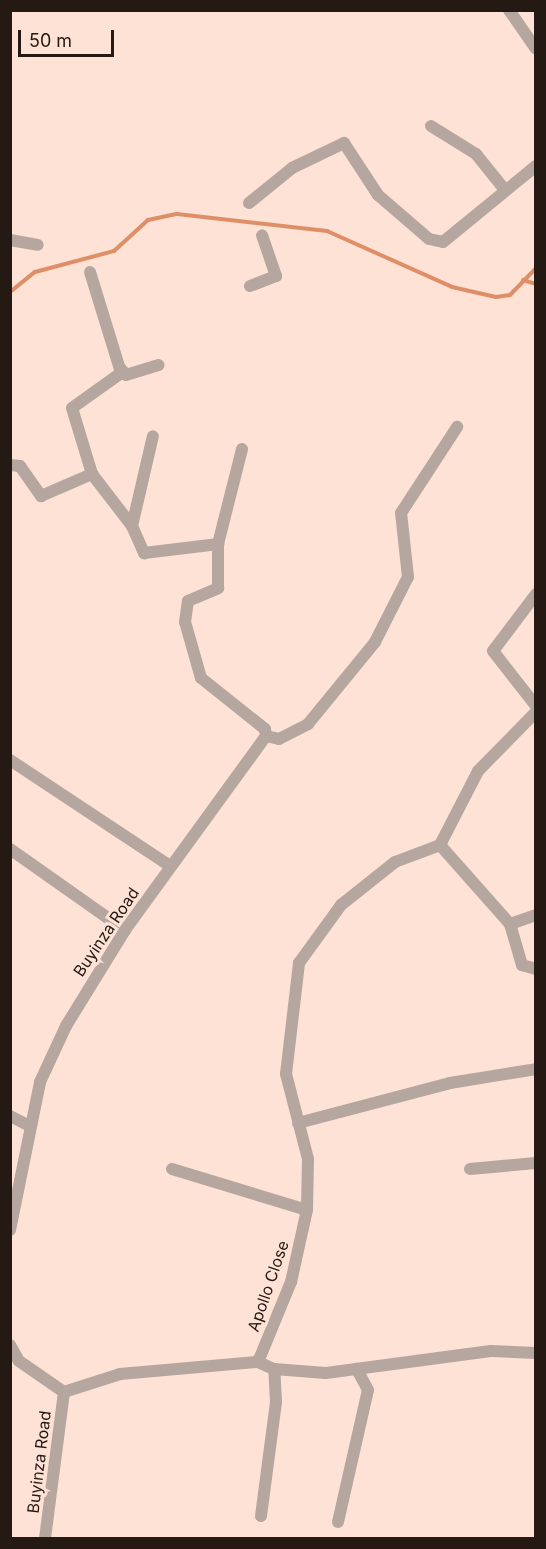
<!DOCTYPE html>
<html>
<head>
<meta charset="utf-8">
<style>
	body { margin:0 }
	#map { position:relative; width:546px; height:1549px; overflow:hidden; background:#fde2d5; font-family:Inter,sans-serif }
	div>[style] { position:absolute }
	.stream>* { height:4px; margin:-2px; padding:0 2px; transform-origin:2px; border-radius:2px; background:#df8f67 }
	.street>* { height:12px; margin:-6px; padding:0 6px; transform-origin:6px; border-radius:6px; background:#b5a69f }
	span { translate:-50% -50%; white-space:nowrap; text-align:center; line-height:1.15; -webkit-text-stroke:6px #fde2d5; paint-order:stroke }
	.street-label { font-size:16px; color:#251913 }
	.frame { position:absolute; inset:0; border:12px solid #251913; pointer-events:none }
	.scale { position:absolute; left:18px; top:30px; width:96px; height:27px; box-sizing:border-box; border:3px solid #251913; border-top:0; padding-left:8px; font-size:18px; line-height:21px; white-space:nowrap; color:#251913; -webkit-text-stroke:4px #fde2d5; paint-order:stroke }
</style>
</head>
<body>
<div id="map">
	<div class="stream">
		<div style="left:523px;top:280px;width:14px;rotate:17deg"></div>
		<div style="left:10px;top:292px;width:32px;rotate:-39deg"></div>
		<div style="left:35px;top:272px;width:82px;rotate:-14.9deg"></div>
		<div style="left:114px;top:251px;width:46px;rotate:-42.4deg"></div>
		<div style="left:148px;top:220px;width:30px;rotate:-12deg"></div>
		<div style="left:177px;top:214px;width:151px;rotate:6.5deg"></div>
		<div style="left:327px;top:231px;width:137px;rotate:24.1deg"></div>
		<div style="left:452px;top:287px;width:45px;rotate:12.8deg"></div>
		<div style="left:496px;top:297px;width:14px;rotate:-8deg"></div>
		<div style="left:510px;top:295px;width:37px;rotate:-46deg"></div>
	</div>
	<div class="street">
		<div style="left:509px;top:10px;width:47px;rotate:55.3deg"></div>
		<div style="left:431px;top:126px;width:53px;rotate:31.9deg"></div>
		<div style="left:476px;top:154px;width:45px;rotate:51.3deg"></div>
		<div style="left:249px;top:203px;width:55px;rotate:-39.1deg"></div>
		<div style="left:292px;top:168px;width:58px;rotate:-25.7deg"></div>
		<div style="left:344px;top:143px;width:62px;rotate:56.8deg"></div>
		<div style="left:378px;top:195px;width:67px;rotate:40.8deg"></div>
		<div style="left:429px;top:239px;width:14px;rotate:12deg"></div>
		<div style="left:443px;top:242px;width:120px;rotate:-39.3deg"></div>
		<div style="left:10px;top:240px;width:28px;rotate:10deg"></div>
		<div style="left:90px;top:272px;width:106px;rotate:72.9deg"></div>
		<div style="left:121px;top:373px;width:60px;rotate:144.5deg"></div>
		<div style="left:72px;top:408px;width:69px;rotate:73.1deg"></div>
		<div style="left:92px;top:474px;width:66px;rotate:52.4deg"></div>
		<div style="left:132px;top:526px;width:30px;rotate:66deg"></div>
		<div style="left:144px;top:553px;width:75px;rotate:-6.9deg"></div>
		<div style="left:250px;top:286px;width:28px;rotate:-21deg"></div>
		<div style="left:276px;top:276px;width:43px;rotate:-108.9deg"></div>
		<div style="left:120px;top:368px;width:9px;rotate:49deg"></div>
		<div style="left:126px;top:375px;width:34px;rotate:-17deg"></div>
		<div style="left:10px;top:465px;width:10px;rotate:6deg"></div>
		<div style="left:20px;top:466px;width:37px;rotate:55deg"></div>
		<div style="left:41px;top:496px;width:56px;rotate:-23.3deg"></div>
		<div style="left:132px;top:526px;width:92px;rotate:-76.9deg"></div>
		<div style="left:536px;top:594px;width:71px;rotate:127deg"></div>
		<div style="left:493px;top:651px;width:70px;rotate:52deg"></div>
		<div style="left:266px;top:736px;width:13px;rotate:13deg"></div>
		<div style="left:279px;top:739px;width:33px;rotate:-27deg"></div>
		<div style="left:308px;top:724px;width:106px;rotate:-50.7deg"></div>
		<div style="left:375px;top:642px;width:73px;rotate:-63.1deg"></div>
		<div style="left:408px;top:577px;width:64px;rotate:-96.2deg"></div>
		<div style="left:401px;top:513px;width:103px;rotate:-56.9deg"></div>
		<div style="left:10px;top:760px;width:192px;rotate:33.5deg"></div>
		<div style="left:440px;top:845px;width:83px;rotate:-62.8deg"></div>
		<div style="left:478px;top:771px;width:83px;rotate:-45.5deg"></div>
		<div style="left:440px;top:845px;width:106px;rotate:48.5deg"></div>
		<div style="left:510px;top:924px;width:43px;rotate:73.7deg"></div>
		<div style="left:522px;top:965px;width:15px;rotate:16deg"></div>
		<div style="left:10px;top:849px;width:141px;rotate:35.2deg"></div>
		<div style="left:510px;top:924px;width:28px;rotate:-19deg"></div>
		<div style="left:10px;top:1116px;width:22px;rotate:27deg"></div>
		<div style="left:298px;top:1123px;width:157px;rotate:-14.7deg"></div>
		<div style="left:450px;top:1083px;width:87px;rotate:-9.2deg"></div>
		<div style="left:172px;top:1169px;width:141px;rotate:16.9deg"></div>
		<div style="left:470px;top:1169px;width:66px;rotate:-5.2deg"></div>
		<div style="left:10px;top:1230px;width:151px;rotate:-78.5deg"></div>
		<div style="left:40px;top:1082px;width:62px;rotate:-65.1deg"></div>
		<div style="left:66px;top:1026px;width:113px;rotate:-58.4deg"></div>
		<div style="left:125px;top:930px;width:240px;rotate:-54deg"></div>
		<div style="left:266px;top:736px;width:7px;rotate:-98deg"></div>
		<div style="left:265px;top:729px;width:82px;rotate:-141.4deg"></div>
		<div style="left:201px;top:678px;width:58px;rotate:-105.9deg"></div>
		<div style="left:185px;top:622px;width:21px;rotate:-82deg"></div>
		<div style="left:188px;top:601px;width:33px;rotate:-23deg"></div>
		<div style="left:218px;top:588px;width:44px;rotate:-90deg"></div>
		<div style="left:218px;top:544px;width:98px;rotate:-75.8deg"></div>
		<div style="left:10px;top:1345px;width:18px;rotate:61deg"></div>
		<div style="left:19px;top:1361px;width:55px;rotate:34.6deg"></div>
		<div style="left:64px;top:1392px;width:147px;rotate:97.4deg"></div>
		<div style="left:258px;top:1362px;width:17px;rotate:24deg"></div>
		<div style="left:274px;top:1369px;width:52px;rotate:4.4deg"></div>
		<div style="left:326px;top:1373px;width:166px;rotate:-7.6deg"></div>
		<div style="left:491px;top:1351px;width:45px;rotate:2.5deg"></div>
		<div style="left:64px;top:1392px;width:59px;rotate:-17.8deg"></div>
		<div style="left:120px;top:1374px;width:139px;rotate:-5deg"></div>
		<div style="left:258px;top:1362px;width:87px;rotate:-67.6deg"></div>
		<div style="left:291px;top:1282px;width:74px;rotate:-77.5deg"></div>
		<div style="left:307px;top:1210px;width:51px;rotate:-88.9deg"></div>
		<div style="left:308px;top:1159px;width:88px;rotate:-104.5deg"></div>
		<div style="left:286px;top:1074px;width:112px;rotate:-83.3deg"></div>
		<div style="left:299px;top:963px;width:72px;rotate:-54.1deg"></div>
		<div style="left:341px;top:905px;width:69px;rotate:-38.5deg"></div>
		<div style="left:395px;top:862px;width:48px;rotate:-20.7deg"></div>
		<div style="left:261px;top:1516px;width:115px;rotate:-82.5deg"></div>
		<div style="left:276px;top:1402px;width:33px;rotate:-93deg"></div>
		<div style="left:338px;top:1522px;width:135px;rotate:-77.2deg"></div>
		<div style="left:368px;top:1390px;width:24px;rotate:-118deg"></div>
	</div>
	<div class="street-label">
		<span style="left:106px;top:932px;rotate:-56deg">Buyinza Road</span>
		<span style="left:268px;top:1286px;rotate:-71deg">Apollo Close</span>
		<span style="left:39px;top:1462px;rotate:-83deg">Buyinza Road</span>
	</div>
	<div class="frame"></div>
	<div class="scale">50 m</div>
</div>
</body>
</html>
